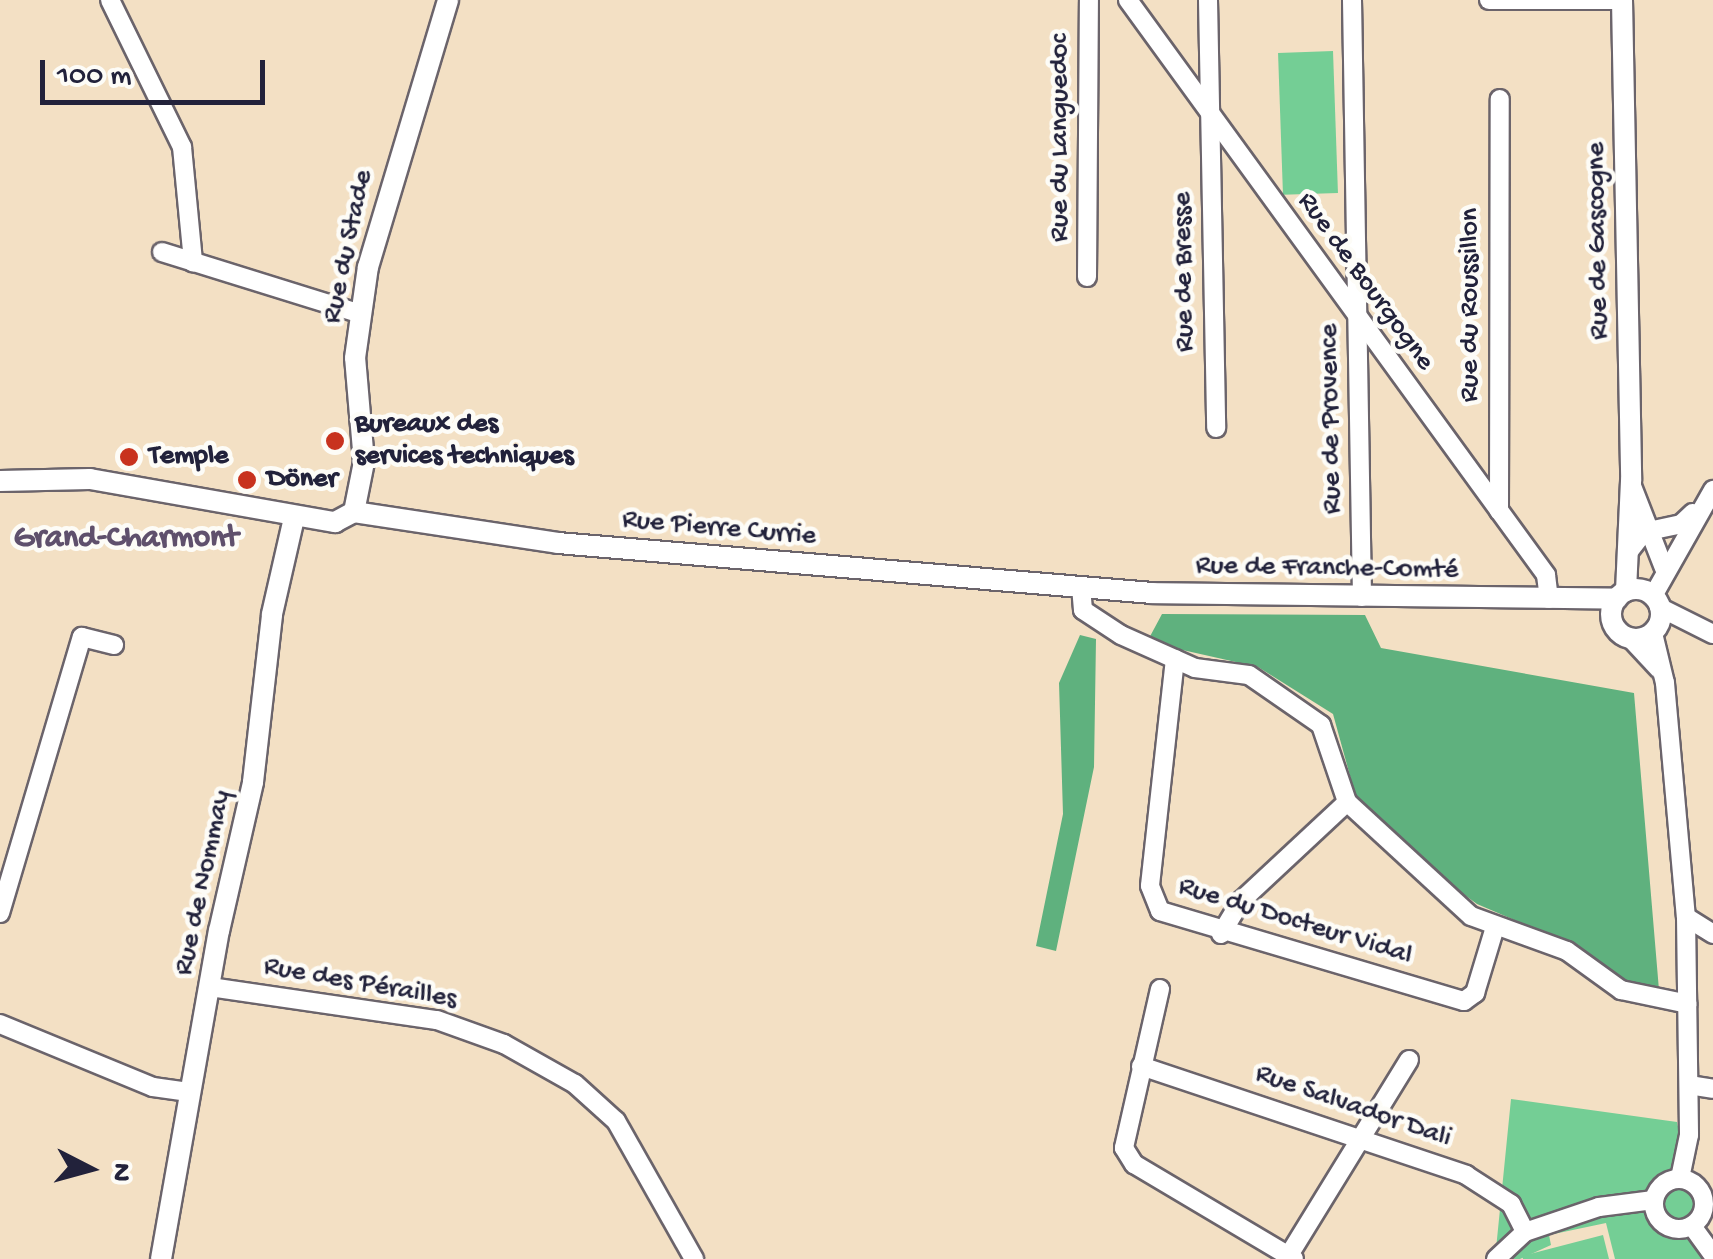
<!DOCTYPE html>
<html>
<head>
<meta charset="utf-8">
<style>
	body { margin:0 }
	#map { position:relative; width:1713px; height:1259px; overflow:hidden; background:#f3e0c4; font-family:"Gochi Hand",sans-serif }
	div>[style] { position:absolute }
	.green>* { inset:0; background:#74ce95; transform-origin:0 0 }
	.forest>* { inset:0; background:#5fb17e }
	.roads { filter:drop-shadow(2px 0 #6b646b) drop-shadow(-2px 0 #6b646b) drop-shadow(0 2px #6b646b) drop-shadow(0 -2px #6b646b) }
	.minor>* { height:18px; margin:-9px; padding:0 9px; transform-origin:9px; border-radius:9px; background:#fff }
	.minor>.ring { margin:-9px; padding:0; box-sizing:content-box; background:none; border:18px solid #fff; border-radius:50% }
	.tertiary>* { height:20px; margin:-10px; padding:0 10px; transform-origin:10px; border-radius:10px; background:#fff }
	.tertiary>.ring { margin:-10px; padding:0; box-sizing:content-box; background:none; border:20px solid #fff; border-radius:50% }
	.dots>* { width:28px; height:28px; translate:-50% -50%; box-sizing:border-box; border:5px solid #fdfcf7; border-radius:50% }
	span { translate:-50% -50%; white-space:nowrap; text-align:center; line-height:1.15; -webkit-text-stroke:9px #fdfcf7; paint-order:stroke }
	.street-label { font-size:28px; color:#22223b }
	.poi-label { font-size:28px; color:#22223b; font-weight:700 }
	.left { translate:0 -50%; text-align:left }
	.quarter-label { font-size:32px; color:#5f506c; font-weight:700 }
	.north { position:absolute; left:40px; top:1119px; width:100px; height:100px; -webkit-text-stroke:8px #fdfcf7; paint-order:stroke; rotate:96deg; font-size:28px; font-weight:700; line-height:40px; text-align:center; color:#22223b }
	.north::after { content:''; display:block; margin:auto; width:35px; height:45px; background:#22223b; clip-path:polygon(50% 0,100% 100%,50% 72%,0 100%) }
	.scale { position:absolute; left:40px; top:60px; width:225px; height:45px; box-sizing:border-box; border:5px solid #22223b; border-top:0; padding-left:12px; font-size:30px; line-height:35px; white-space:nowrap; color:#22223b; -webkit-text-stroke:8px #fdfcf7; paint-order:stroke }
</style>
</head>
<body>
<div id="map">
	<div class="green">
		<div style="left:1333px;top:51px;width:142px;height:55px;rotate:88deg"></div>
		<div style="clip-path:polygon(1511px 1099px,1677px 1122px,1706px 1259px,1615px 1259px,1606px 1223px,1549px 1235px,1551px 1245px,1520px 1259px,1495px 1259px)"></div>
		<div style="clip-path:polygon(1603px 1235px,1609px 1259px,1523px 1259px,1522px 1256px)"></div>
	</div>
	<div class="forest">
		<div style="clip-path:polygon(1162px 614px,1365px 615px,1381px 648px,1634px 693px,1659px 990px,1613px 977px,1549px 935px,1477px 904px,1395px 844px,1355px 794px,1333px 714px,1258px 667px,1147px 642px)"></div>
		<div style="clip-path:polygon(1080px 635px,1096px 639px,1094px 767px,1056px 951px,1036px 946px,1063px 814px,1059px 683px)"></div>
	</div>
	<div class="roads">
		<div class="minor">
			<div style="left:110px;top:0;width:164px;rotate:63.9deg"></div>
			<div style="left:182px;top:147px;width:116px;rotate:84.5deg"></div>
			<div style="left:1128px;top:0;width:711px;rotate:53.98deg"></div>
			<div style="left:1546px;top:575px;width:24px;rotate:83deg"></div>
			<div style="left:1208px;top:0;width:428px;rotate:88.9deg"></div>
			<div style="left:1352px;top:0;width:597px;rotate:89.04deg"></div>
			<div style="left:1489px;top:0;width:130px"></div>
			<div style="left:162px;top:252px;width:208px;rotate:17.3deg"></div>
			<div style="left:1087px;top:277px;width:277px;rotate:-89.6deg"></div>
			<div style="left:1632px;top:486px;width:88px;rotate:68.7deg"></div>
			<div style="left:1499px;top:511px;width:412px;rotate:-89.9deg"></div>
			<div style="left:1630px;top:550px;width:23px;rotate:-52deg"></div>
			<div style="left:1644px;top:532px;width:38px;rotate:-12deg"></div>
			<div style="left:1681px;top:524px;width:16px;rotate:-43deg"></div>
			<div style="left:1081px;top:587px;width:23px;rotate:85deg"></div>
			<div style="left:1083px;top:610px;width:45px;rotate:33.3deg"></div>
			<div style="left:1121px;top:635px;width:81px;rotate:24deg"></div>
			<div style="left:1195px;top:668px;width:54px;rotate:7.4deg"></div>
			<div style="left:1249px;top:675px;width:88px;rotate:34.8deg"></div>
			<div style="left:1321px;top:725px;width:81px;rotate:71.3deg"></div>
			<div style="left:1347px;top:802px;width:168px;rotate:42.6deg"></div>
			<div style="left:1471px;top:916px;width:102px;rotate:20deg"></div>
			<div style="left:1567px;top:951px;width:67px;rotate:35.8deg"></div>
			<div style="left:1621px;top:990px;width:68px;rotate:11.8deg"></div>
			<div style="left:1653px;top:596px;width:122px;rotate:-60.5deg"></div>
			<div style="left:1659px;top:607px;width:60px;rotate:26.6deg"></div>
			<div style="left:1653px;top:633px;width:51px;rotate:76.5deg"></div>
			<div style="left:1665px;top:683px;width:235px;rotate:84.9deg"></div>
			<div style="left:1686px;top:917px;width:218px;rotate:89.2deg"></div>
			<div style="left:1689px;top:1135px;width:44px;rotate:101.8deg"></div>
			<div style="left:1631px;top:639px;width:41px;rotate:47deg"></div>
			<div style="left:1175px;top:659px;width:228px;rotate:96.3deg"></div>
			<div style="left:1150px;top:886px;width:27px;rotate:68deg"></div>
			<div style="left:1160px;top:911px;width:317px;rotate:16.5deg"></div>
			<div style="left:1464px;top:1001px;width:14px;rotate:-36deg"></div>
			<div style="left:1475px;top:993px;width:69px;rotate:-73.1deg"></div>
			<div style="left:0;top:913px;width:288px;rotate:-73.5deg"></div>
			<div style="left:82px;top:637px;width:33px;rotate:14deg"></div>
			<div style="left:1686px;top:917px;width:32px;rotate:32deg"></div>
			<div style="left:1221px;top:934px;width:39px;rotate:-59deg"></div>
			<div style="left:1241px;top:901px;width:145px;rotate:-43deg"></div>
			<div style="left:210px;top:987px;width:229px;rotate:8.3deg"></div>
			<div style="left:437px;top:1020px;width:71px;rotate:19.7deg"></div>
			<div style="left:504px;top:1044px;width:81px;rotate:29.4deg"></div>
			<div style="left:575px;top:1084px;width:55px;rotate:42.1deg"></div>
			<div style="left:616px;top:1121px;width:159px;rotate:60.5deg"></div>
			<div style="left:1160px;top:989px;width:163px;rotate:102.8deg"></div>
			<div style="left:1124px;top:1148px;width:19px;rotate:58deg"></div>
			<div style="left:1134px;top:1164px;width:186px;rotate:30.7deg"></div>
			<div style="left:0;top:1024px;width:165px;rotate:22.4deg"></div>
			<div style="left:153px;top:1087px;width:36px;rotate:8deg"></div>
			<div style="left:1141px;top:1066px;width:343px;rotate:18.5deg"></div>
			<div style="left:1466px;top:1175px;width:54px;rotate:32.8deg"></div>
			<div style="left:1511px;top:1204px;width:31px;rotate:63deg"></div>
			<div style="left:1689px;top:1085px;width:24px;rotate:9deg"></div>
			<div class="ring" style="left:1654px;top:1179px;width:32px;height:32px"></div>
			<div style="left:1692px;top:1226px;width:36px;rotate:54deg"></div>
			<div style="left:1289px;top:1255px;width:229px;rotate:-58.4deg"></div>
			<div style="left:1496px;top:1259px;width:40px;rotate:-43deg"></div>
			<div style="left:1525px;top:1232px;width:78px;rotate:-18.7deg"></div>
			<div style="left:1599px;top:1207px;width:55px;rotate:-7.3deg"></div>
		</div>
		<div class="tertiary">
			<div style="left:1622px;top:0;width:481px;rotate:88.9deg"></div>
			<div style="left:1631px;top:481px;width:110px;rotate:92.6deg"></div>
			<div style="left:0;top:481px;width:90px;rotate:-1.3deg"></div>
			<div style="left:90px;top:479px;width:249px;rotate:10deg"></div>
			<div style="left:335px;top:522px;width:21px;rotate:-28deg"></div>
			<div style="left:354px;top:512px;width:206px;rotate:8.6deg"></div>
			<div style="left:558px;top:543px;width:596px;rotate:4.81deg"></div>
			<div style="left:1152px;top:593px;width:465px;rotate:0.7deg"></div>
			<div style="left:354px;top:512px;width:51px;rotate:-78.7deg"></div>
			<div style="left:364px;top:462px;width:104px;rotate:-94.9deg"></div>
			<div style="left:355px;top:358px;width:92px;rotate:-81.9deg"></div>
			<div style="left:368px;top:267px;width:279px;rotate:-73.3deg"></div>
			<div class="ring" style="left:1611px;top:589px;width:30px;height:30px"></div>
			<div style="left:161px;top:1259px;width:333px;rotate:-80deg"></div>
			<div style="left:219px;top:931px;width:153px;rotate:-77.1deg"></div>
			<div style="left:253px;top:782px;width:169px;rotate:-83.5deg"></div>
			<div style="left:272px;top:614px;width:98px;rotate:-77.1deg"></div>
		</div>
	</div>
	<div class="dots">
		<div style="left:335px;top:441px;background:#c8321e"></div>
		<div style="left:129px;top:457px;background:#c8321e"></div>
		<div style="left:247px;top:480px;background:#c8321e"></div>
	</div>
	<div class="street-label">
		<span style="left:1061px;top:138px;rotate:-90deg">Rue du Languedoc</span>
		<span style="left:1599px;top:241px;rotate:-91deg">Rue de Gascogne</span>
		<span style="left:349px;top:247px;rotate:-78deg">Rue du Stade</span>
		<span style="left:1185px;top:272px;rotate:-91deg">Rue de Bresse</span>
		<span style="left:1365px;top:282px;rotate:54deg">Rue de Bourgogne</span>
		<span style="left:1471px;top:305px;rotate:-90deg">Rue du Roussillon</span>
		<span style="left:1332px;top:419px;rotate:-91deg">Rue de Provence</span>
		<span style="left:719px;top:529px;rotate:5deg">Rue Pierre Currie</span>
		<span style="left:1327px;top:569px;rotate:1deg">Rue de Franche-Comté</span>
		<span style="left:204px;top:883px;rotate:-78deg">Rue de Nommay</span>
		<span style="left:1295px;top:922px;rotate:17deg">Rue du Docteur Vidal</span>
		<span style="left:360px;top:984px;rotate:10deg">Rue des Pérailles</span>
		<span style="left:1353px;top:1107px;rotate:19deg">Rue Salvador Dali</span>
	</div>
	<div class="poi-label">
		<span class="left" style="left:355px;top:441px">Bureaux des<br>services techniques</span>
		<span class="left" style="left:149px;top:457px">Temple</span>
		<span class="left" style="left:267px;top:480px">Döner</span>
	</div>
	<div class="quarter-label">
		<span style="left:126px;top:539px">Grand-Charmont</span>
	</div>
	<div class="north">N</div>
	<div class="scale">100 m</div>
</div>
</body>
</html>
